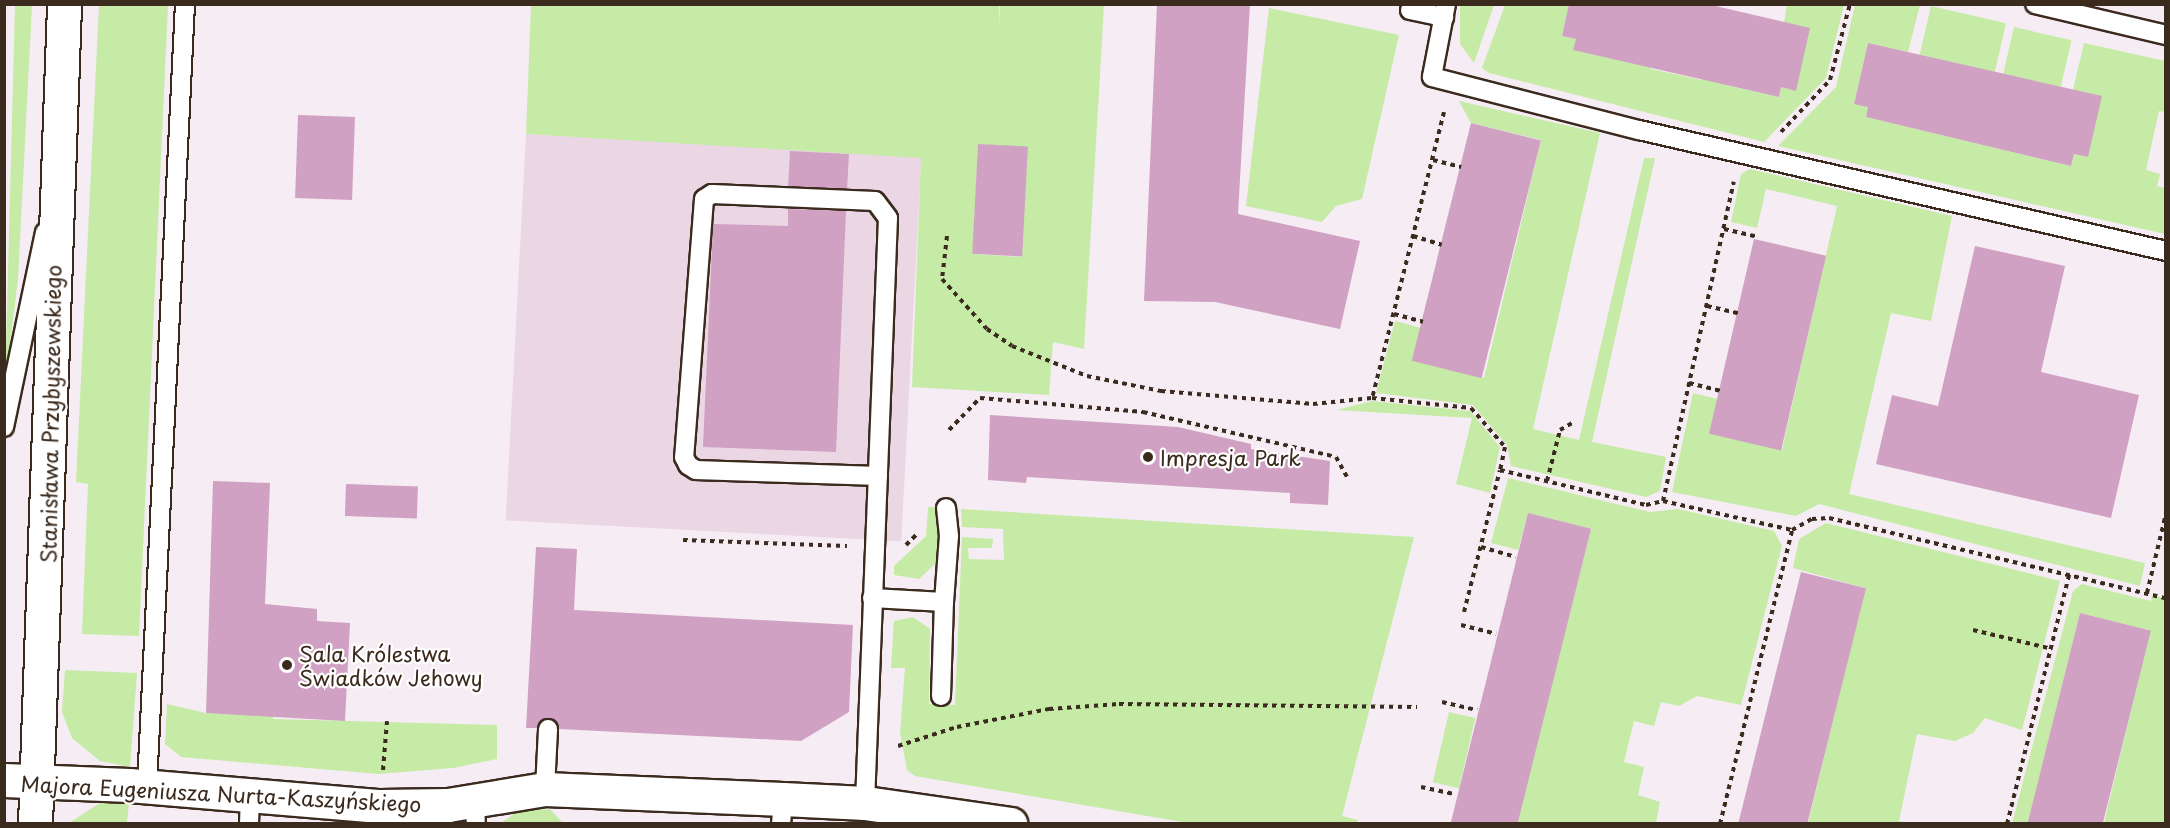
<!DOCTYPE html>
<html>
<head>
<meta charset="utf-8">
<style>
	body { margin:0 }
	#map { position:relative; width:2170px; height:828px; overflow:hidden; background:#f6ecf3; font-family:"Playpen Sans",sans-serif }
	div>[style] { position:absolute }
	.built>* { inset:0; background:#ebd6e4; transform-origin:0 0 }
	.green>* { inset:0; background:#c5eba6; transform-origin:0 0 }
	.building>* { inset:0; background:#d0a1c2; transform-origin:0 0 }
	.path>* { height:4px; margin-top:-2px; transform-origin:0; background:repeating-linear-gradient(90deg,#3b2a1e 0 4.5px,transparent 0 9px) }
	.roads { filter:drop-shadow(2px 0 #3b2a1e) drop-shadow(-2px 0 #3b2a1e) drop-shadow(0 2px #3b2a1e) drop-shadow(0 -2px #3b2a1e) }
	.service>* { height:18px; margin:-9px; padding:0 9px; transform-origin:9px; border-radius:9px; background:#fff }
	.minor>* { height:33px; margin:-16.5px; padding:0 16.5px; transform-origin:16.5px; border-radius:16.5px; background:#fff }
	.secondary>* { height:33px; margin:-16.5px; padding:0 16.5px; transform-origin:16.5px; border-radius:16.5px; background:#fff }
	.dots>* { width:16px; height:16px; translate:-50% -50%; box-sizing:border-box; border:3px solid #fff; border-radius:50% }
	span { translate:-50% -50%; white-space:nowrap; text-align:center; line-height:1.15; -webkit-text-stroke:4.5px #fff; paint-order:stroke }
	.street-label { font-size:21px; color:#3b2a1e }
	.poi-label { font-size:21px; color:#3b2a1e }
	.left { translate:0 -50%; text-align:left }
	.frame { position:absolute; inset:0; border:6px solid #3b2a1e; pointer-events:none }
</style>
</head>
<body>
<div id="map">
	<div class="built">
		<div style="left:526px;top:134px;width:396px;height:387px;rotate:3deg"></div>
	</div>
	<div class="green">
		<div style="clip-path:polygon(15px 5px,32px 5px,18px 279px,5px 384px)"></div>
		<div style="clip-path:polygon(99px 5px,168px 5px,139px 636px,82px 634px,88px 484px,76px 482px)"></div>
		<div style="clip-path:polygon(evenodd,531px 5px,999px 5px,1000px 28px,1000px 5px,1104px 5px,1084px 349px,1053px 342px,1049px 395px,912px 387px,921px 158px,526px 134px,531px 5px,978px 144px,1027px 148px,1021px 257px,973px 254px,978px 144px)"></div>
		<div style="clip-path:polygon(1460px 5px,1494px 5px,1474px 63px,1460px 44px)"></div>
		<div style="clip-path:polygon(1505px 5px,1569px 5px,1562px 36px,1576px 39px,1574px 50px,1626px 62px,1653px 58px,1651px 69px,1702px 80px,1705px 69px,1730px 86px,1779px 97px,1781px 87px,1795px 90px,1784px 22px,1787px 5px,1844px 5px,1826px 78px,1764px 142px,1489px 73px,1482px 68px)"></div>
		<div style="clip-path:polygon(1855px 5px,1920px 5px,1908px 52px,1868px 43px,1854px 103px,1868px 107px,1866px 117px,2071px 166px,2074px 154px,2088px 157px,2073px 90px,2084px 43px,2165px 61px,2165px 112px,2159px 111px,2146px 170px,2160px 174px,2157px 186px,2165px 188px,2165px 234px,1778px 146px,1836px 87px)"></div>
		<div style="left:1931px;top:6px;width:77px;height:50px;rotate:13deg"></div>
		<div style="clip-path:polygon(1269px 8px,1399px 35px,1362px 199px,1336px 206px,1322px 222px,1246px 206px)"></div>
		<div style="left:2014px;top:27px;width:59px;height:48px;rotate:13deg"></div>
		<div style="clip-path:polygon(1459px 101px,1600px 133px,1533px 429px,1579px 440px,1644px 158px,1655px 158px,1592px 442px,1666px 457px,1660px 491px,1646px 497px,1511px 466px,1507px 445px,1473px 405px,1376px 393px,1395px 321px,1421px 328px,1414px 361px,1484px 378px,1541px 140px,1471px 123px)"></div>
		<div style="clip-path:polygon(1750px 169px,1952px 216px,1931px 321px,1891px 313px,1849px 494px,2145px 563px,2140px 586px,1819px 504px,1796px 516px,1672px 492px,1693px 393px,1718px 399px,1711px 434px,1782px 450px,1837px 206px,1766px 189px,1757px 228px,1731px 222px,1741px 174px)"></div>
		<div style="clip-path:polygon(1372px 401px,1470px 411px,1500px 447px,1490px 493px,1456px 484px,1472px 418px,1336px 410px)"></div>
		<div style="clip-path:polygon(1508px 478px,1650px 512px,1678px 509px,1774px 531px,1782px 546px,1741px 705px,1697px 696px,1679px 706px,1661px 702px,1654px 726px,1634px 721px,1624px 762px,1644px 767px,1638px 795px,1660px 802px,1656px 823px,1516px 823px,1591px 529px,1528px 513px,1518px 550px,1491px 543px)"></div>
		<div style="clip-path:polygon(928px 507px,935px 507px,938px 525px,936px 563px,919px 579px,894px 575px,894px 566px,926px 536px)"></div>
		<div style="clip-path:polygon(961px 509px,1414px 537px,1342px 816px,1358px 820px,1356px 823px,1188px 823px,915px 776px,907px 770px,900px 733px,905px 668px,891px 668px,894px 621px,913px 617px,930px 629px,929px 704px,955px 705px,962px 537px,993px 539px,992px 548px,968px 548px,969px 559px,1004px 560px,1003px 529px,962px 527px)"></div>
		<div style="clip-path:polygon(1826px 523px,2060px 581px,2022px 730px,1985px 718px,1973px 733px,1955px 741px,1917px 734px,1899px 821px,1909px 823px,1808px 823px,1865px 588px,1793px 568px,1799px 539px)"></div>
		<div style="clip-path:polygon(2082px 584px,2151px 601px,2152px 595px,2165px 598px,2165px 823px,2104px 823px,2150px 631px,2080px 613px,2028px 823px,2012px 824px,2073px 591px)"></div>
		<div style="clip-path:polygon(65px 670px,137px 673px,130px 767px,100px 761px,72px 738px,62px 712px)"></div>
		<div style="clip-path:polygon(167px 704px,206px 713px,273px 715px,273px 719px,497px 725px,497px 759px,453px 768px,378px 774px,181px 757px,165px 744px)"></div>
		<div style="left:1449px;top:712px;width:27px;height:72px;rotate:13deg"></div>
		<div style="clip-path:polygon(100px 803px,129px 803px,127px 823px,69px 823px)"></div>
		<div style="clip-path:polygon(550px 809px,563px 823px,501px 823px,518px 811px)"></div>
	</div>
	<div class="building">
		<div style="clip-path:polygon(1157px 4px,1250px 4px,1238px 214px,1360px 241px,1340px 329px,1215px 302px,1144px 301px)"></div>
		<div style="clip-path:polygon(1569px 4px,1707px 4px,1810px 28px,1796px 91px,1781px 87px,1779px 97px,1573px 50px,1576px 39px,1562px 36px)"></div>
		<div style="clip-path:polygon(1868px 43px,2102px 96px,2088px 157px,2074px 154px,2071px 166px,1866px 117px,1868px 107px,1854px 104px)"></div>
		<div style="left:298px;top:115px;width:57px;height:83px;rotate:2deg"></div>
		<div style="left:1471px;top:123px;width:72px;height:245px;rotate:14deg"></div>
		<div style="left:978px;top:144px;width:50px;height:110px;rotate:3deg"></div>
		<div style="left:790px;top:151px;width:59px;height:35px;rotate:3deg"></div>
		<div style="clip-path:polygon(788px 209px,846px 211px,836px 452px,703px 447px,713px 224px,788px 226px)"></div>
		<div style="left:1754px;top:239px;width:74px;height:200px;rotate:13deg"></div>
		<div style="clip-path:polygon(1975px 246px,2065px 266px,2041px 372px,2139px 395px,2111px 518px,1876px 464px,1892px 395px,1938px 406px)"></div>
		<div style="clip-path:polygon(990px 415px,1178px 427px,1251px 444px,1251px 449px,1330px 461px,1328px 505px,1290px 503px,1290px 493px,1027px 477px,1026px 483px,988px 480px)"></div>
		<div style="clip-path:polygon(213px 481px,270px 483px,265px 604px,317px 609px,317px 621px,350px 623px,345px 721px,206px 713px)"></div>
		<div style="left:346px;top:484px;width:72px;height:32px;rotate:2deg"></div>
		<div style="left:1528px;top:513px;width:65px;height:321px;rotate:14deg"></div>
		<div style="clip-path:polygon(536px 547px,577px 549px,574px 610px,853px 625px,849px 712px,801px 741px,559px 729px,548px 718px,537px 728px,526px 728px)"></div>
		<div style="left:1801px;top:572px;width:67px;height:259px;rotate:14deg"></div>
		<div style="left:2080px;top:613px;width:73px;height:217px;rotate:14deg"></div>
	</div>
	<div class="path">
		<div style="left:1444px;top:112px;width:295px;rotate:104.1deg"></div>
		<div style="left:1372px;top:398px;width:100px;rotate:5.8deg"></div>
		<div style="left:1471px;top:408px;width:52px;rotate:48.9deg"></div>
		<div style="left:1505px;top:447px;width:24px;rotate:102deg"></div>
		<div style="left:1500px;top:470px;width:150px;rotate:13.5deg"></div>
		<div style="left:1646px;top:505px;width:17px;rotate:-13deg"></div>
		<div style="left:1663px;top:501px;width:132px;rotate:12.7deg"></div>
		<div style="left:1792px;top:530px;width:23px;rotate:-29deg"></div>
		<div style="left:1812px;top:519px;width:17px;rotate:-3deg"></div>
		<div style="left:1829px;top:518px;width:346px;rotate:13.4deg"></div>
		<div style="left:1781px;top:132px;width:71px;rotate:-46.7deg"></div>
		<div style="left:1830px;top:80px;width:79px;rotate:-75.3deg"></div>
		<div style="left:1433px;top:160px;width:29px;rotate:14deg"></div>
		<div style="left:1724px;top:229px;width:32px;rotate:13deg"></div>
		<div style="left:947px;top:236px;width:43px;rotate:96.6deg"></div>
		<div style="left:942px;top:279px;width:67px;rotate:48deg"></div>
		<div style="left:987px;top:329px;width:30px;rotate:34deg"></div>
		<div style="left:1012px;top:346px;width:81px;rotate:21.8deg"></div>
		<div style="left:1087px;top:376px;width:76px;rotate:11.5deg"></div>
		<div style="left:1161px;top:391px;width:153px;rotate:4.9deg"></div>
		<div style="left:1313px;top:404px;width:59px;rotate:-5.8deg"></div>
		<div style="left:1413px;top:236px;width:30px;rotate:17deg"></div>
		<div style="left:1707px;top:306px;width:32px;rotate:13deg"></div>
		<div style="left:1394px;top:314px;width:30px;rotate:15deg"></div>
		<div style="left:1689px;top:383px;width:32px;rotate:14deg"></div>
		<div style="left:949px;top:430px;width:45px;rotate:-45.9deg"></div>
		<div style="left:980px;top:398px;width:164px;rotate:4.9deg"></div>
		<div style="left:1143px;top:412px;width:198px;rotate:13.1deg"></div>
		<div style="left:1336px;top:457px;width:26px;rotate:61deg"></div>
		<div style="left:1547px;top:481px;width:53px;rotate:-75.7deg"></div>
		<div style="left:1560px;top:430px;width:14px;rotate:-30deg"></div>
		<div style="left:1663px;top:501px;width:327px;rotate:-77.5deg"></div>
		<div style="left:683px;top:540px;width:164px;rotate:2.1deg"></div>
		<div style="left:906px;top:545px;width:17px;rotate:-45deg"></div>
		<div style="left:1481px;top:547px;width:36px;rotate:16deg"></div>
		<div style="left:2147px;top:593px;width:82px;rotate:-76.6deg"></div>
		<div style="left:1464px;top:612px;width:146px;rotate:-75.8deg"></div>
		<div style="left:1461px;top:625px;width:36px;rotate:14deg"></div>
		<div style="left:1973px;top:630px;width:81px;rotate:13.5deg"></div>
		<div style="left:1442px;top:702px;width:36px;rotate:13deg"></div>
		<div style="left:898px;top:746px;width:62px;rotate:-17.9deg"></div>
		<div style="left:957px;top:727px;width:94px;rotate:-11.1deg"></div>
		<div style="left:1049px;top:709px;width:70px;rotate:-4.1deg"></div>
		<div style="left:1119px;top:704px;width:298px;rotate:0.6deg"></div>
		<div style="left:383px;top:770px;width:49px;rotate:-85.3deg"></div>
		<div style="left:1421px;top:787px;width:35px;rotate:12deg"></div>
		<div style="left:1720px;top:824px;width:303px;rotate:-76.2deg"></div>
		<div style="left:2007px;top:824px;width:257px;rotate:-76deg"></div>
	</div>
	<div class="roads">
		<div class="service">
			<div style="left:1446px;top:4px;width:74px;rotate:100.9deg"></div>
			<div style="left:1432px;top:77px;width:214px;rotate:14.4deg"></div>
			<div style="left:1639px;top:130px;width:541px;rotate:12.93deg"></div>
			<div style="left:2035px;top:4px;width:135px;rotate:13.3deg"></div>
			<div style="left:1410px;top:10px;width:35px;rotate:12deg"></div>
			<div style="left:4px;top:427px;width:199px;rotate:-78.1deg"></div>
			<div style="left:872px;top:598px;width:72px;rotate:3.2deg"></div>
			<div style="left:944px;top:602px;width:66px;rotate:-85.7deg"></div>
			<div style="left:949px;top:536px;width:28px;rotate:-96deg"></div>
			<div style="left:941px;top:696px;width:94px;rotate:-88.2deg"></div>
			<div style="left:147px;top:786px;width:783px;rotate:-87.22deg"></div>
			<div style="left:545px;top:789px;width:60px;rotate:-87.1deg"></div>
			<div style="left:475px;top:801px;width:23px;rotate:88deg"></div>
			<div style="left:865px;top:803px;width:585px;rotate:-87.75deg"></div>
			<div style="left:888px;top:218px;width:21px;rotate:-127deg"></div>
			<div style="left:875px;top:201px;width:163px;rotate:-177.5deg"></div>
			<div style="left:712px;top:194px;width:9px;rotate:148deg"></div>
			<div style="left:704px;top:199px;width:259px;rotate:94.4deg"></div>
			<div style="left:684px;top:457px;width:9px;rotate:63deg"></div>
			<div style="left:688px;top:465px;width:9px;rotate:32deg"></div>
			<div style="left:696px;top:470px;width:182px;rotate:1.9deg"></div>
			<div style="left:249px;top:824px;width:28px;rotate:-88deg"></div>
			<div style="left:781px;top:824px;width:25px;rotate:-85deg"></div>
		</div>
		<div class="minor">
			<div style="left:4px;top:780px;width:125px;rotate:2.3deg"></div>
			<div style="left:129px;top:785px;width:252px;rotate:4.8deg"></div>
			<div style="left:380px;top:806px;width:68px;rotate:-0.8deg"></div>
			<div style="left:448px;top:805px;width:98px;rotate:-9.4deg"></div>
			<div style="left:545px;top:789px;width:238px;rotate:2.4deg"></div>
			<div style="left:783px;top:799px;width:82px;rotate:2.8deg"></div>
			<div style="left:865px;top:803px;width:147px;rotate:8.2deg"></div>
		</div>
		<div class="secondary">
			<div style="left:35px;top:824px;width:821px;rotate:-87.97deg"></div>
		</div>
	</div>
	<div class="dots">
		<div style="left:1148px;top:457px;background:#3b2a1e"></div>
		<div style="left:287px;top:665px;background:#3b2a1e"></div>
	</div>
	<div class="street-label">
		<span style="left:50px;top:414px;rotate:-89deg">Stanisława Przybyszewskiego</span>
		<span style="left:221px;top:793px;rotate:3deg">Majora Eugeniusza Nurta-Kaszyńskiego</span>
	</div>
	<div class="poi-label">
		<span class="left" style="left:1160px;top:457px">Impresja Park</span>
		<span class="left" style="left:299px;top:665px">Sala Królestwa<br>Świadków Jehowy</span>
	</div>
	<div class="frame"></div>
</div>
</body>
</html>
